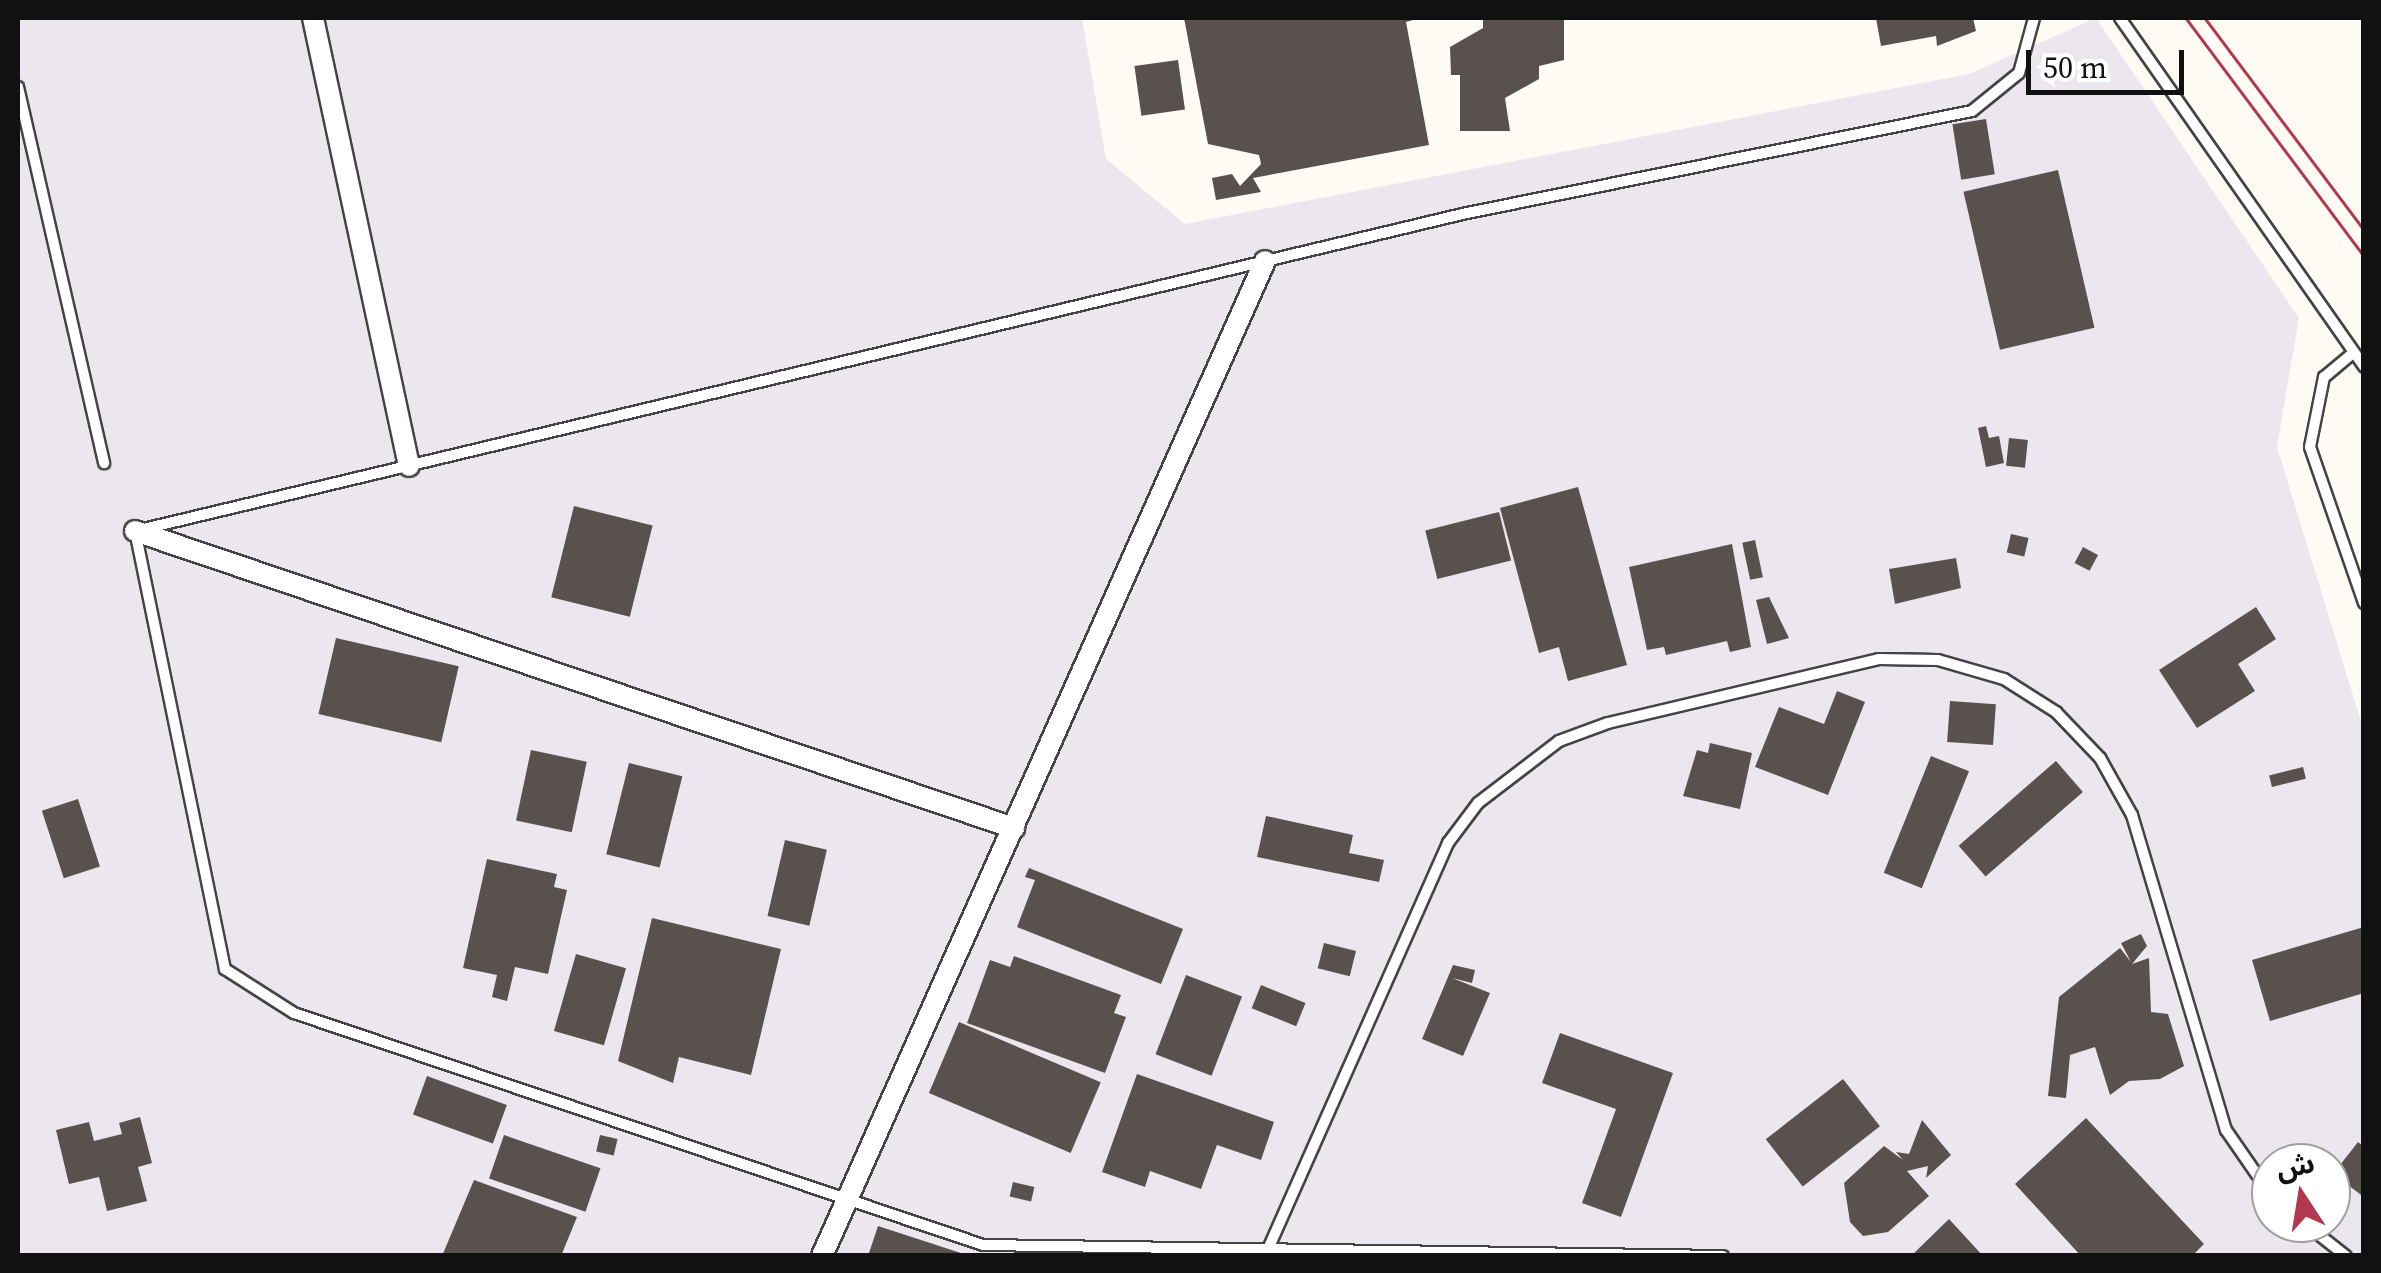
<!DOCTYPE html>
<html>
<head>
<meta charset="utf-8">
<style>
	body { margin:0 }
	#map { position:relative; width:2381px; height:1273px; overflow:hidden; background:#fefbf5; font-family:"Source Serif 4","Noto Sans Arabic",serif }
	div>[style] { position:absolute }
	.industrial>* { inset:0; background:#ece7ee }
	.building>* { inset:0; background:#58514e; transform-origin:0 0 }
	.roads { filter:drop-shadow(2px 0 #444) drop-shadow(-2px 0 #444) drop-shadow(0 2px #444) drop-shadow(0 -2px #444) }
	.lane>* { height:10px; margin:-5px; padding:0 5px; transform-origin:5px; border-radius:5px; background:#fff }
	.street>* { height:20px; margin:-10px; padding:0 10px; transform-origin:10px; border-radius:10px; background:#fff }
	.tram>* { height:2.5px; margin:-1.25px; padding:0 1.25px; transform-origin:1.25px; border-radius:1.25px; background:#b1384f }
	span { translate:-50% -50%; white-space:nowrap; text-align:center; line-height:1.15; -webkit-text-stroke:10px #fff; paint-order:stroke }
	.frame { position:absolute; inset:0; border:20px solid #111; pointer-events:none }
	.north { position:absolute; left:2251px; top:1143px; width:100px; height:100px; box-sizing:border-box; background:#fff; border:2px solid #a0a0a0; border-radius:50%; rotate:348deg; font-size:28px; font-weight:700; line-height:40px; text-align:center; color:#111 }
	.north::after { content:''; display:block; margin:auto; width:35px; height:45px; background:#b1384f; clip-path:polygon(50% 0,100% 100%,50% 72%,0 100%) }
	.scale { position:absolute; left:2026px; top:50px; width:158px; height:45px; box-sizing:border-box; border:5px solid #111; border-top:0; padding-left:12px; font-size:30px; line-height:35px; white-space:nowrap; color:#111; -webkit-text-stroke:8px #fff; paint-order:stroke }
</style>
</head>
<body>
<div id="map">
	<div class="industrial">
		<div style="clip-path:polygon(evenodd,18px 18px,1082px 18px,1106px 159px,1185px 224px,1969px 74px,2096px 18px,2299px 318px,2277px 447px,2363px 728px,2363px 1255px,18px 1255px,18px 18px,2271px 1163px,2331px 1163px,2331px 1223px,2271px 1223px,2271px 1163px)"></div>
	</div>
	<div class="building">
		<div style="clip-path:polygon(1184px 18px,1420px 18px,1406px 22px,1429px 145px,1253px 178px,1261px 192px,1216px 200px,1212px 178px,1232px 174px,1240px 186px,1261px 164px,1259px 155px,1208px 144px)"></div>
		<div style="clip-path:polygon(1483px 18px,1564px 18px,1564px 60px,1539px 66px,1539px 79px,1505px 98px,1510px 131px,1460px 131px,1460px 75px,1451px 75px,1450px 47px,1483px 28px)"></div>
		<div style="clip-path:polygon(1876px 18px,1973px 18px,1976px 31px,1937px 46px,1936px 36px,1881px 46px)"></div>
		<div style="left:1178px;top:60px;width:50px;height:44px;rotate:82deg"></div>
		<div style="left:1986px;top:119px;width:56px;height:34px;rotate:81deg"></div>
		<div style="left:2058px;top:170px;width:162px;height:97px;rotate:77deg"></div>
		<div style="clip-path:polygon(1986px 426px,1989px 438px,1999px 436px,2004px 463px,1986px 467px,1978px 428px)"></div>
		<div style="left:2009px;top:438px;width:19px;height:28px;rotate:6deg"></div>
		<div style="clip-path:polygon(1578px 487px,1627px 665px,1568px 681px,1559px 647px,1539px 653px,1500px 508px)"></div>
		<div style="left:574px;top:506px;width:81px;height:94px;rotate:14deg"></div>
		<div style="left:1499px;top:512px;width:50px;height:76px;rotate:76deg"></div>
		<div style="left:2011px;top:534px;width:18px;height:19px;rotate:13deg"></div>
		<div style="left:1755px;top:540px;width:38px;height:13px;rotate:78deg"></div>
		<div style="clip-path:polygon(1732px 544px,1751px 647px,1730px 652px,1727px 641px,1666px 655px,1664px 647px,1647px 650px,1629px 567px)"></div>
		<div style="left:2083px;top:547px;width:17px;height:18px;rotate:28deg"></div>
		<div style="clip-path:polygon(1956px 558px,1961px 588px,1895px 604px,1889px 569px)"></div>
		<div style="clip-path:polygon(1769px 597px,1789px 638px,1767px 644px,1756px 600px)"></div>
		<div style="clip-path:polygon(2256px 607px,2276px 639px,2238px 664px,2255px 691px,2197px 728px,2159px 670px)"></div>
		<div style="left:336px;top:638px;width:126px;height:78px;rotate:13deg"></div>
		<div style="clip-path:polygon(1837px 691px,1865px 702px,1828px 795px,1755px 767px,1779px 707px,1824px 724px)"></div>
		<div style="left:1950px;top:701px;width:46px;height:41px;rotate:4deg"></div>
		<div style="clip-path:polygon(1710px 743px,1752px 753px,1740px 809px,1683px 796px,1697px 750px,1708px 753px)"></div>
		<div style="left:531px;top:750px;width:57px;height:72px;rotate:12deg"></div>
		<div style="left:1931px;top:756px;width:41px;height:126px;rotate:22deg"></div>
		<div style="left:2056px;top:761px;width:41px;height:129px;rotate:49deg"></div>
		<div style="left:629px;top:763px;width:55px;height:94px;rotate:14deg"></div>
		<div style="left:2303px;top:767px;width:12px;height:35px;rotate:76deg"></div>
		<div style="left:78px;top:799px;width:71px;height:38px;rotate:72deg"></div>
		<div style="clip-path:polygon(1266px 816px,1353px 835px,1349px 853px,1384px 860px,1379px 882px,1257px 857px)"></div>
		<div style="left:785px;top:840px;width:43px;height:78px;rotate:13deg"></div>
		<div style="clip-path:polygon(487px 859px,557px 874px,554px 887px,567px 890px,548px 974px,515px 967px,507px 1001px,492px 997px,497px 975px,463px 968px)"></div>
		<div style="clip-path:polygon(1029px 868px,1183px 929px,1161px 984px,1017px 927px,1035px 880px,1025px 877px)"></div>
		<div style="clip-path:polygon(652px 918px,781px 949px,751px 1075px,679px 1057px,673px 1083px,618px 1061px)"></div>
		<div style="clip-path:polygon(2364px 927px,2364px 993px,2270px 1021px,2252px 960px)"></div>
		<div style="clip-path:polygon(2141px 934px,2147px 946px,2132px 964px,2149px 958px,2151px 1012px,2168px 1014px,2184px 1066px,2160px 1079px,2129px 1081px,2110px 1095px,2095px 1047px,2070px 1055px,2066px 1098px,2048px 1096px,2059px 997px,2120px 948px,2131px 962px,2121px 943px)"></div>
		<div style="left:1324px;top:943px;width:33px;height:26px;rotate:14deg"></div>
		<div style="left:576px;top:954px;width:52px;height:80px;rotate:16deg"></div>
		<div style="clip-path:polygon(1014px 956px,1121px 995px,1114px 1013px,1126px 1017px,1105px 1073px,967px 1023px,990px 960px,1010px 967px)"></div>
		<div style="clip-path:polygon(1453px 965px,1475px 970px,1472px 983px,1452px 978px,1490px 993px,1463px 1056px,1422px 1039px)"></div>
		<div style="left:1186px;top:975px;width:60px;height:85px;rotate:21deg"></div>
		<div style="left:1261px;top:985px;width:48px;height:25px;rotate:22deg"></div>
		<div style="left:959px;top:1022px;width:154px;height:77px;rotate:23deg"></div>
		<div style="clip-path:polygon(1560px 1033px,1673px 1073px,1621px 1217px,1582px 1203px,1616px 1109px,1542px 1083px)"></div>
		<div style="clip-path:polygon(1137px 1074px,1274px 1122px,1261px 1160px,1217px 1145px,1201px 1189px,1150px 1171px,1145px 1187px,1102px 1172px)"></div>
		<div style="left:427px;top:1076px;width:85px;height:41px;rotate:20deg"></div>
		<div style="left:1843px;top:1079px;width:60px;height:98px;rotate:52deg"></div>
		<div style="clip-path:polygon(140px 1117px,152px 1163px,138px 1167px,147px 1201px,107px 1211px,99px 1177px,69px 1184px,56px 1130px,89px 1122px,94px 1141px,122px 1134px,119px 1123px)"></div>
		<div style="clip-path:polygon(2086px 1118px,2204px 1244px,2192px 1256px,2081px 1256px,2015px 1184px)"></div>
		<div style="clip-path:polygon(1922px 1120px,1951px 1155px,1926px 1178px,1928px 1166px,1907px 1171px,1929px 1196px,1888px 1232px,1863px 1236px,1850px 1222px,1844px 1183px,1884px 1146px,1903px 1160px,1896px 1152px,1909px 1154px)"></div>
		<div style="left:504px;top:1135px;width:102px;height:46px;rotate:19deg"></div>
		<div style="left:600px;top:1135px;width:18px;height:17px;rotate:13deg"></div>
		<div style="clip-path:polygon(2358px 1142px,2364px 1147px,2364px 1197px,2333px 1174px)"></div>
		<div style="clip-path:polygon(474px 1180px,577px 1217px,561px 1256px,442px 1256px)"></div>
		<div style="left:1013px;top:1182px;width:22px;height:15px;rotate:13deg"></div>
		<div style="clip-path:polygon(1949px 1219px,1983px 1256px,1911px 1256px)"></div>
		<div style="clip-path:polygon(878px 1226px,967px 1255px,966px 1256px,868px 1256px)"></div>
	</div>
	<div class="roads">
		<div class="lane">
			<div style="left:2120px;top:18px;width:426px;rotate:55deg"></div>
			<div style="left:18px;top:87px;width:386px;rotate:77.1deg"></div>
			<div style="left:2353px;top:353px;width:38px;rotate:140deg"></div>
			<div style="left:2324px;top:377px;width:71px;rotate:101.3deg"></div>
			<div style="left:2310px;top:447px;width:165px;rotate:70.9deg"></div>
			<div style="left:2304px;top:1223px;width:53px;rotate:38.2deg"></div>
			<div style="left:1265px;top:1256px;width:452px;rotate:-66.1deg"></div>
			<div style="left:1448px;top:843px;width:50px;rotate:-53.1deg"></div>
			<div style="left:1478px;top:803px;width:102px;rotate:-37.4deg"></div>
			<div style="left:1559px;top:741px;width:52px;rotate:-20.2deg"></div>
			<div style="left:1608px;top:723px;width:278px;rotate:-13.3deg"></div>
			<div style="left:1879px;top:659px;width:59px;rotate:1deg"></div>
			<div style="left:1938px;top:660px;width:69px;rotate:16.1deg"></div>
			<div style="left:2004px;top:679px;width:62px;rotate:32.4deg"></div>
			<div style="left:2056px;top:712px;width:64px;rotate:46.3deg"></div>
			<div style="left:2100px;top:758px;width:65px;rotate:60.7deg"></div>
			<div style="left:2132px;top:815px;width:329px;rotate:73.4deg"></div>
			<div style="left:2226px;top:1130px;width:79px;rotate:55.3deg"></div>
			<div style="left:1723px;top:1256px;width:740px;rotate:-179.15deg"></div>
			<div style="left:983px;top:1245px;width:727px;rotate:-161.39deg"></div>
			<div style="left:294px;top:1013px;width:82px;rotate:-147.5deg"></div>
			<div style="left:225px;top:969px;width:447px;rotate:-101.6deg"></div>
			<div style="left:135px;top:531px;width:1369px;rotate:-13.43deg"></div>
			<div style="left:1467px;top:213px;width:515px;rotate:-11.42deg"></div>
			<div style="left:1972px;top:111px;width:60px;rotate:-39deg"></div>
			<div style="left:2019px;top:73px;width:57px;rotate:-74.7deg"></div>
		</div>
		<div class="street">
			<div style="left:313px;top:18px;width:458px;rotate:77.9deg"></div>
			<div style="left:135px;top:531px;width:928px;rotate:18.67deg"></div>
			<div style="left:822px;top:1256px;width:1089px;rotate:-66deg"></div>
		</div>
	</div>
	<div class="tram">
		<div style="left:2186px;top:18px;width:297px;rotate:53.2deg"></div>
		<div style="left:2205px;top:18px;width:265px;rotate:53.1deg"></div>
	</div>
	<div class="frame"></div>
	<div class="north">ش</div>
	<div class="scale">50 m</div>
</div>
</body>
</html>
